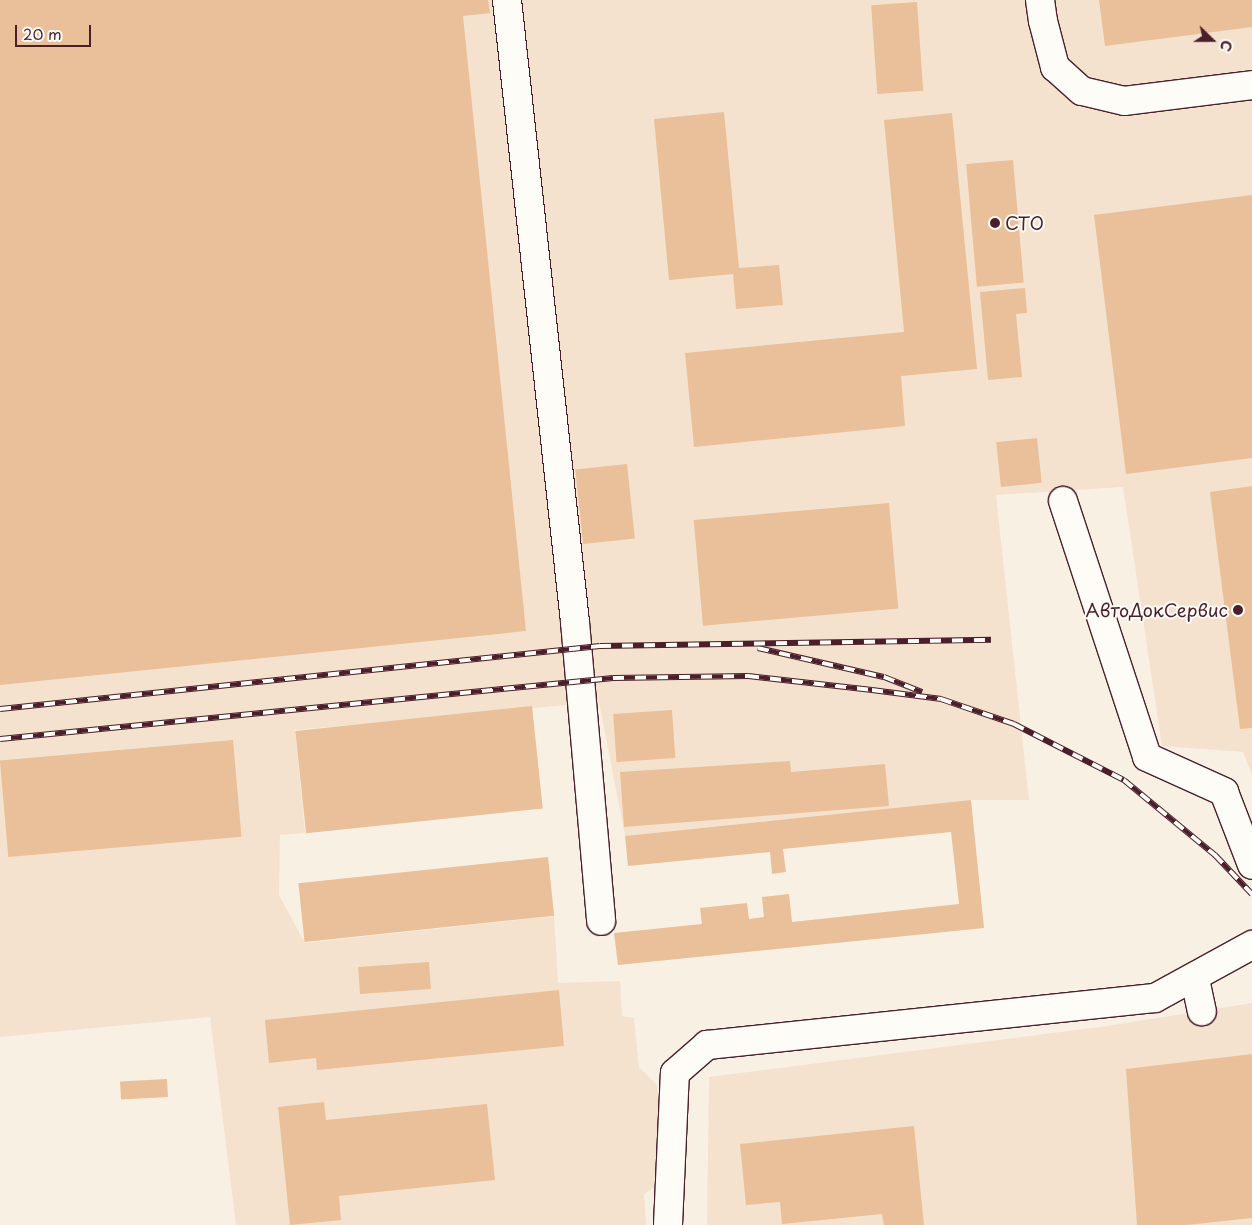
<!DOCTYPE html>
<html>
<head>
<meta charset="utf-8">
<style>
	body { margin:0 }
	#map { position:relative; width:1252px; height:1225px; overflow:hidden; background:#f9f0e4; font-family:"Playpen Sans",sans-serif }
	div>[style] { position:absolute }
	.built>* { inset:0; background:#f4e2ce }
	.building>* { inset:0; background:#e9c099; transform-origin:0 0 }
	.roads { filter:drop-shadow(1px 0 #4a1f2b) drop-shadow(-1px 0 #4a1f2b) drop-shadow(0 1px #4a1f2b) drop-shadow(0 -1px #4a1f2b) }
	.minor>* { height:28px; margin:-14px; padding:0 14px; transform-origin:14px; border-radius:14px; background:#fdfcf7 }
	.rail>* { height:5.5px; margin-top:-2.75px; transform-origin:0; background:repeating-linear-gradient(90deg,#fdfcf7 0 11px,#4a1f2b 0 22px); box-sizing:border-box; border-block:1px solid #4a1f2b }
	.dots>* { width:14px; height:14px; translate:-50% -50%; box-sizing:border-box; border:2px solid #fdfcf7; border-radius:50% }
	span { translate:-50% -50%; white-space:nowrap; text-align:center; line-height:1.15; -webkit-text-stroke:4px #fdfcf7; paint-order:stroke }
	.poi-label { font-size:18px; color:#4a1f2b }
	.left { translate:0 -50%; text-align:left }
	.right { translate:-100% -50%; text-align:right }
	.north { position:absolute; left:1187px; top:15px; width:50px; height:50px; -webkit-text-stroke:4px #fdfcf7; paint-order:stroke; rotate:112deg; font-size:14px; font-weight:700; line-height:20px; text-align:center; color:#4a1f2b }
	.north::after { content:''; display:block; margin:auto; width:18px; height:22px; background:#4a1f2b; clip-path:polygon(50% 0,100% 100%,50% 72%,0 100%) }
	.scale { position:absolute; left:15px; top:25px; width:76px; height:22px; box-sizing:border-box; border:2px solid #4a1f2b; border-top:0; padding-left:6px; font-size:15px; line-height:18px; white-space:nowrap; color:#4a1f2b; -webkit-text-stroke:4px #fdfcf7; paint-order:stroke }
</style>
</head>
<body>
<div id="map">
	<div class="built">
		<div style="clip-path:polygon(0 0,1252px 0,1252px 775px,1243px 752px,1162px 746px,1123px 487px,996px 495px,1029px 800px,971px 800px,625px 836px,599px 702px,295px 730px,305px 833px,280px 835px,279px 895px,305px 943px,554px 916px,558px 983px,620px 981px,622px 1016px,634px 1018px,639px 1067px,657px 1085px,665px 1180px,644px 1194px,646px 1225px,236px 1225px,210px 1017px,0 1037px)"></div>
		<div style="clip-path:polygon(1252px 1003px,1252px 1225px,707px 1225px,709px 1077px,1107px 1026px)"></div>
	</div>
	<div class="building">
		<div style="clip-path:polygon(0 0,488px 0,490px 13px,463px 16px,526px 631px,0 685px)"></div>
		<div style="clip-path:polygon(1099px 0,1252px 0,1252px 27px,1105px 46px)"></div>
		<div style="left:917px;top:2px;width:89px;height:46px;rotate:86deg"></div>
		<div style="clip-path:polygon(724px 112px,739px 268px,779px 265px,783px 305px,736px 309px,733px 274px,669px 280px,654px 119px)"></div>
		<div style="clip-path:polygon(952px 113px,977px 369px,901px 376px,905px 426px,694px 447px,685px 353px,904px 332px,884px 120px)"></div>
		<div style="left:1013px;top:160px;width:123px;height:47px;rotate:85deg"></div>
		<div style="clip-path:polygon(1252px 195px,1252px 458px,1126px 474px,1094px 215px)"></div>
		<div style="clip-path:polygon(1025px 288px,1027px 313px,1016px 314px,1022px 377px,988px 380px,980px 292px)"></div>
		<div style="left:1037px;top:438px;width:45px;height:41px;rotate:84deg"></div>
		<div style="left:627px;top:464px;width:75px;height:52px;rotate:84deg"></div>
		<div style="clip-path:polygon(1252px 486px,1252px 728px,1240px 729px,1210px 492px)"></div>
		<div style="left:889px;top:503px;width:106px;height:196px;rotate:85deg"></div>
		<div style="left:532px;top:706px;width:103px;height:238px;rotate:84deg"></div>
		<div style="left:672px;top:710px;width:48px;height:59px;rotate:86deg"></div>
		<div style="left:233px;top:740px;width:97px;height:234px;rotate:85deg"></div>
		<div style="clip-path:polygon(790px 761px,791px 772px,885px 764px,889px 806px,624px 827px,620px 772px)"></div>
		<div style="clip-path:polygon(971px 800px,984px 928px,618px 965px,614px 933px,702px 924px,700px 908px,747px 903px,749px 919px,764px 917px,762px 897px,789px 894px,792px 922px,959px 904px,951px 832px,783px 849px,786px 872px,772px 874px,770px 852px,628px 866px,625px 836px)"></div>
		<div style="left:548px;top:857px;width:59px;height:251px;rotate:84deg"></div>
		<div style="left:429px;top:962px;width:27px;height:71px;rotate:86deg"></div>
		<div style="clip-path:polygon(559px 990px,564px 1046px,317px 1070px,316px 1058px,269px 1063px,265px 1020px)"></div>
		<div style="clip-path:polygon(1252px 1054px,1252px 1218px,1187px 1225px,1137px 1225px,1126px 1069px)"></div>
		<div style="left:167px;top:1079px;width:18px;height:47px;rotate:87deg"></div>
		<div style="clip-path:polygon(324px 1102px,326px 1120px,487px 1104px,495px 1180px,339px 1196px,341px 1220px,290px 1225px,278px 1107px)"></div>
		<div style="clip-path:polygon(914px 1126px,924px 1225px,884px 1225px,882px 1214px,782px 1224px,780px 1202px,746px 1205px,740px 1144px)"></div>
	</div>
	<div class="roads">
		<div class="minor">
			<div style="left:507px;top:0;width:626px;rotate:83.76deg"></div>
			<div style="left:575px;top:622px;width:300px;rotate:85deg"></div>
			<div style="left:1040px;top:0;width:21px;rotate:82deg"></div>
			<div style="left:1043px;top:21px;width:48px;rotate:75.4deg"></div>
			<div style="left:1055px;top:67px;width:36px;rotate:42deg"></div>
			<div style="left:1082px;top:91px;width:43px;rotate:13.4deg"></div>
			<div style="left:1124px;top:101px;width:129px;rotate:-7.1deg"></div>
			<div style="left:1063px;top:501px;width:269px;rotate:71.8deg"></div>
			<div style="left:1147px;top:757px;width:85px;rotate:24.4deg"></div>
			<div style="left:1224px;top:792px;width:78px;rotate:69deg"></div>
			<div style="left:1195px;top:979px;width:33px;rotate:78deg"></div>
			<div style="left:668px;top:1225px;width:152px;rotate:-87.4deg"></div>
			<div style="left:675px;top:1073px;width:43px;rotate:-41.2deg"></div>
			<div style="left:707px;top:1045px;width:450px;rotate:-6deg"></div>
			<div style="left:1155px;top:998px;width:111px;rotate:-28.7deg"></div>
		</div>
	</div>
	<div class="rail">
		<div style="left:758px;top:648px;width:129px;rotate:13deg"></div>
		<div style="left:884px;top:677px;width:41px;rotate:21.5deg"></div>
		<div style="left:0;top:709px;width:603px;rotate:-5.99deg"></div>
		<div style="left:600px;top:646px;width:391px;rotate:-0.9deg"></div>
		<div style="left:0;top:739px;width:616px;rotate:-5.68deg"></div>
		<div style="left:613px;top:678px;width:135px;rotate:-0.8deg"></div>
		<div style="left:748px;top:676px;width:125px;rotate:6.4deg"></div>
		<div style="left:872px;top:690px;width:70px;rotate:7.4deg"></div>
		<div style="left:941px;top:699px;width:77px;rotate:18.9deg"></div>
		<div style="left:1014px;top:724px;width:123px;rotate:27deg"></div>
		<div style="left:1124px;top:780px;width:118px;rotate:39.5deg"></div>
		<div style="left:1215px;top:855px;width:54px;rotate:46.5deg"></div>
	</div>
	<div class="dots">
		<div style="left:995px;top:223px;background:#4a1f2b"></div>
		<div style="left:1238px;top:610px;background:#4a1f2b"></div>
	</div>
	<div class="poi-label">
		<span class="left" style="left:1005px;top:223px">СТО</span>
		<span class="right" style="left:1228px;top:610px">АвтоДокСервис</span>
	</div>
	<div class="north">С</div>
	<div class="scale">20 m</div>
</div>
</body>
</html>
